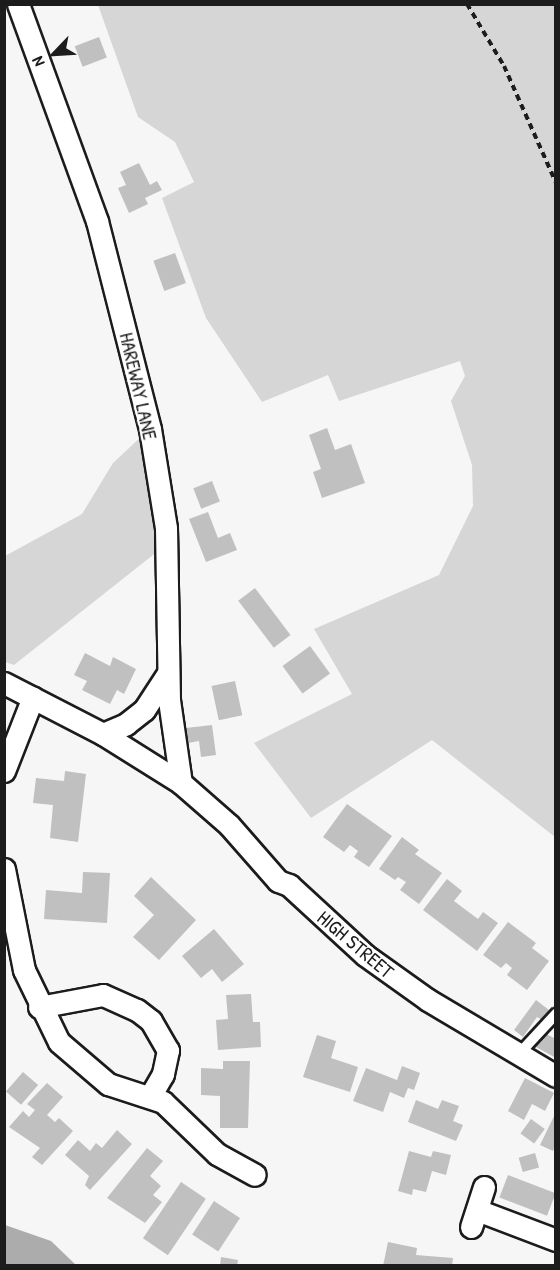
<!DOCTYPE html>
<html>
<head>
<meta charset="utf-8">
<style>
	body { margin:0 }
	#map { position:relative; width:560px; height:1270px; overflow:hidden; background:#f6f6f6; font-family:"Patrick Hand",sans-serif }
	div>[style] { position:absolute }
	.green>* { inset:0; background:#d6d6d6 }
	.water>* { inset:0; background:#acacac }
	.building>* { inset:0; background:#c0c0c0; transform-origin:0 0 }
	.path>* { height:4px; margin-top:-2px; transform-origin:0; background:repeating-linear-gradient(90deg,#1c1c1c 0 6px,transparent 0 10.5px) }
	.roads { filter:drop-shadow(2px 0 #1c1c1c) drop-shadow(-2px 0 #1c1c1c) drop-shadow(0 2px #1c1c1c) drop-shadow(0 -2px #1c1c1c) }
	.lane>* { height:10px; margin:-5px; padding:0 5px; transform-origin:5px; border-radius:5px; background:#fff }
	.street>* { height:21px; margin:-10.5px; padding:0 10.5px; transform-origin:10.5px; border-radius:10.5px; background:#fff }
	span { translate:-50% -50%; white-space:nowrap; text-align:center; line-height:1.15; -webkit-text-stroke:4.5px #fff; paint-order:stroke }
	.street-label { font-size:20px; color:#1c1c1c }
	.frame { position:absolute; inset:0; border:6px solid #1c1c1c; pointer-events:none }
	.north { position:absolute; left:24px; top:24px; width:60px; height:60px; -webkit-text-stroke:4px #fff; paint-order:stroke; rotate:245deg; font-size:16px; font-weight:700; line-height:24px; text-align:center; color:#1c1c1c }
	.north::after { content:''; display:block; margin:auto; width:21px; height:27px; background:#1c1c1c; clip-path:polygon(50% 0,100% 100%,50% 72%,0 100%) }
</style>
</head>
<body>
<div id="map">
	<div class="green">
		<div style="clip-path:polygon(98px 5px,555px 5px,555px 837px,432px 740px,311px 818px,254px 743px,352px 694px,314px 629px,439px 575px,473px 506px,472px 465px,451px 401px,465px 376px,460px 361px,339px 401px,328px 375px,262px 402px,206px 318px,162px 198px,194px 182px,175px 142px,138px 117px)"></div>
		<div style="clip-path:polygon(143px 435px,158px 551px,14px 665px,5px 662px,5px 556px,82px 514px,113px 463px)"></div>
	</div>
	<div class="water">
		<div style="clip-path:polygon(5px 1225px,51px 1241px,76px 1265px,5px 1265px)"></div>
	</div>
	<div class="building">
		<div style="left:99px;top:37px;width:22px;height:26px;rotate:69deg"></div>
		<div style="clip-path:polygon(139px 163px,150px 185px,157px 181px,162px 190px,145px 198px,148px 204px,129px 213px,118px 188px,126px 185px,120px 172px)"></div>
		<div style="left:175px;top:253px;width:32px;height:23px;rotate:70deg"></div>
		<div style="clip-path:polygon(327px 428px,335px 450px,351px 444px,365px 483px,322px 498px,313px 472px,321px 469px,309px 435px)"></div>
		<div style="left:212px;top:481px;width:22px;height:20px;rotate:69deg"></div>
		<div style="clip-path:polygon(208px 512px,218px 538px,230px 533px,237px 550px,206px 562px,189px 519px)"></div>
		<div style="left:255px;top:588px;width:59px;height:21px;rotate:53deg"></div>
		<div style="left:310px;top:646px;width:34px;height:34px;rotate:54deg"></div>
		<div style="clip-path:polygon(85px 653px,110px 666px,113px 657px,136px 669px,124px 694px,117px 690px,110px 704px,82px 690px,87px 681px,74px 675px)"></div>
		<div style="left:235px;top:681px;width:35px;height:24px;rotate:78deg"></div>
		<div style="clip-path:polygon(212px 725px,216px 755px,201px 757px,199px 741px,188px 743px,186px 728px)"></div>
		<div style="clip-path:polygon(65px 771px,86px 774px,78px 842px,50px 838px,53px 805px,33px 803px,36px 778px,64px 781px)"></div>
		<div style="clip-path:polygon(347px 804px,392px 836px,369px 867px,354px 857px,358px 851px,350px 845px,344px 852px,323px 837px)"></div>
		<div style="clip-path:polygon(402px 837px,419px 850px,415px 854px,442px 873px,419px 904px,400px 890px,406px 882px,398px 877px,395px 880px,379px 869px)"></div>
		<div style="clip-path:polygon(83px 872px,110px 873px,107px 923px,44px 919px,46px 890px,82px 893px)"></div>
		<div style="clip-path:polygon(151px 877px,196px 920px,159px 960px,133px 937px,154px 915px,134px 896px)"></div>
		<div style="clip-path:polygon(447px 879px,462px 891px,454px 901px,478px 919px,483px 912px,498px 923px,477px 951px,423px 910px)"></div>
		<div style="clip-path:polygon(508px 922px,536px 943px,532px 948px,549px 961px,527px 990px,507px 975px,512px 968px,506px 963px,501px 968px,483px 955px)"></div>
		<div style="clip-path:polygon(214px 929px,244px 964px,222px 982px,212px 969px,201px 978px,182px 956px)"></div>
		<div style="clip-path:polygon(251px 994px,253px 1022px,260px 1022px,261px 1047px,218px 1050px,216px 1020px,228px 1019px,226px 995px)"></div>
		<div style="clip-path:polygon(536px 1000px,549px 1010px,542px 1020px,537px 1017px,523px 1037px,514px 1030px)"></div>
		<div style="clip-path:polygon(544px 1033px,556px 1039px,556px 1058px,536px 1047px)"></div>
		<div style="clip-path:polygon(317px 1035px,336px 1041px,331px 1058px,358px 1067px,350px 1092px,303px 1077px)"></div>
		<div style="clip-path:polygon(223px 1061px,250px 1061px,248px 1128px,220px 1128px,220px 1096px,201px 1095px,201px 1068px,223px 1069px)"></div>
		<div style="clip-path:polygon(402px 1066px,420px 1073px,414px 1090px,408px 1088px,404px 1098px,390px 1092px,383px 1112px,353px 1101px,366px 1068px,397px 1080px)"></div>
		<div style="left:23px;top:1072px;width:20px;height:26px;rotate:41deg"></div>
		<div style="clip-path:polygon(525px 1078px,554px 1093px,545px 1111px,532px 1104px,524px 1120px,508px 1111px)"></div>
		<div style="clip-path:polygon(47px 1083px,63px 1097px,47px 1115px,55px 1122px,59px 1118px,73px 1131px,42px 1165px,32px 1157px,40px 1148px,9px 1127px,23px 1111px,29px 1117px,35px 1110px,27px 1104px)"></div>
		<div style="clip-path:polygon(416px 1100px,438px 1109px,442px 1100px,459px 1106px,453px 1121px,463px 1125px,456px 1141px,408px 1122px)"></div>
		<div style="clip-path:polygon(556px 1112px,556px 1145px,553px 1151px,540px 1145px)"></div>
		<div style="left:531px;top:1119px;width:17px;height:18px;rotate:36deg"></div>
		<div style="clip-path:polygon(117px 1130px,132px 1144px,90px 1190px,85px 1185px,89px 1176px,65px 1155px,78px 1140px,90px 1151px,96px 1143px,102px 1148px)"></div>
		<div style="clip-path:polygon(147px 1148px,163px 1161px,150px 1176px,161px 1186px,153px 1195px,162px 1202px,145px 1223px,107px 1198px)"></div>
		<div style="clip-path:polygon(409px 1151px,431px 1157px,433px 1151px,451px 1155px,446px 1175px,432px 1171px,426px 1192px,413px 1189px,412px 1195px,398px 1191px)"></div>
		<div style="left:535px;top:1153px;width:15px;height:17px;rotate:74deg"></div>
		<div style="left:508px;top:1175px;width:51px;height:24px;rotate:21deg"></div>
		<div style="left:181px;top:1182px;width:30px;height:68px;rotate:34deg"></div>
		<div style="left:214px;top:1201px;width:31px;height:40px;rotate:33deg"></div>
		<div style="clip-path:polygon(388px 1242px,417px 1248px,416px 1255px,453px 1258px,452px 1266px,383px 1266px)"></div>
		<div style="clip-path:polygon(221px 1257px,238px 1260px,237px 1266px,220px 1266px)"></div>
	</div>
	<div class="path">
		<div style="left:467px;top:4px;width:72px;rotate:59.2deg"></div>
		<div style="left:504px;top:66px;width:128px;rotate:66deg"></div>
	</div>
	<div class="roads">
		<div class="lane">
			<div style="left:518px;top:1055px;width:56px;rotate:-47.2deg"></div>
		</div>
		<div class="street">
			<div style="left:18px;top:4px;width:231px;rotate:70deg"></div>
			<div style="left:97px;top:221px;width:215px;rotate:75.7deg"></div>
			<div style="left:150px;top:429px;width:100px;rotate:80.8deg"></div>
			<div style="left:166px;top:528px;width:172px;rotate:89deg"></div>
			<div style="left:169px;top:700px;width:84px;rotate:81.8deg"></div>
			<div style="left:4px;top:683px;width:111px;rotate:27.3deg"></div>
			<div style="left:103px;top:734px;width:92px;rotate:32.1deg"></div>
			<div style="left:181px;top:783px;width:64px;rotate:41.2deg"></div>
			<div style="left:229px;top:825px;width:74px;rotate:48.8deg"></div>
			<div style="left:278px;top:881px;width:12px;rotate:20deg"></div>
			<div style="left:289px;top:885px;width:103px;rotate:42.6deg"></div>
			<div style="left:365px;top:955px;width:77px;rotate:35.5deg"></div>
			<div style="left:428px;top:1000px;width:149px;rotate:30.7deg"></div>
			<div style="left:103px;top:734px;width:25px;rotate:-23deg"></div>
			<div style="left:126px;top:724px;width:23px;rotate:-38deg"></div>
			<div style="left:144px;top:710px;width:44px;rotate:-57deg"></div>
			<div style="left:4px;top:771px;width:79px;rotate:-68.6deg"></div>
			<div style="left:4px;top:869px;width:103px;rotate:78.8deg"></div>
			<div style="left:24px;top:970px;width:80px;rotate:64.1deg"></div>
			<div style="left:59px;top:1042px;width:65px;rotate:40.6deg"></div>
			<div style="left:108px;top:1084px;width:58px;rotate:18.1deg"></div>
			<div style="left:163px;top:1102px;width:75px;rotate:43.9deg"></div>
			<div style="left:217px;top:1154px;width:43px;rotate:28.9deg"></div>
			<div style="left:39px;top:1007px;width:65px;rotate:-10.6deg"></div>
			<div style="left:103px;top:995px;width:37px;rotate:24deg"></div>
			<div style="left:137px;top:1010px;width:18px;rotate:38deg"></div>
			<div style="left:151px;top:1021px;width:34px;rotate:60deg"></div>
			<div style="left:168px;top:1050px;width:25px;rotate:102deg"></div>
			<div style="left:163px;top:1074px;width:24px;rotate:120deg"></div>
			<div style="left:477px;top:1210px;width:85px;rotate:20.8deg"></div>
			<div style="left:471px;top:1227px;width:42px;rotate:-72deg"></div>
		</div>
	</div>
	<div class="street-label">
		<span style="left:139px;top:386px;rotate:77deg">HAREWAY LANE</span>
		<span style="left:356px;top:944px;rotate:40deg">HIGH STREET</span>
	</div>
	<div class="frame"></div>
	<div class="north">N</div>
</div>
</body>
</html>
